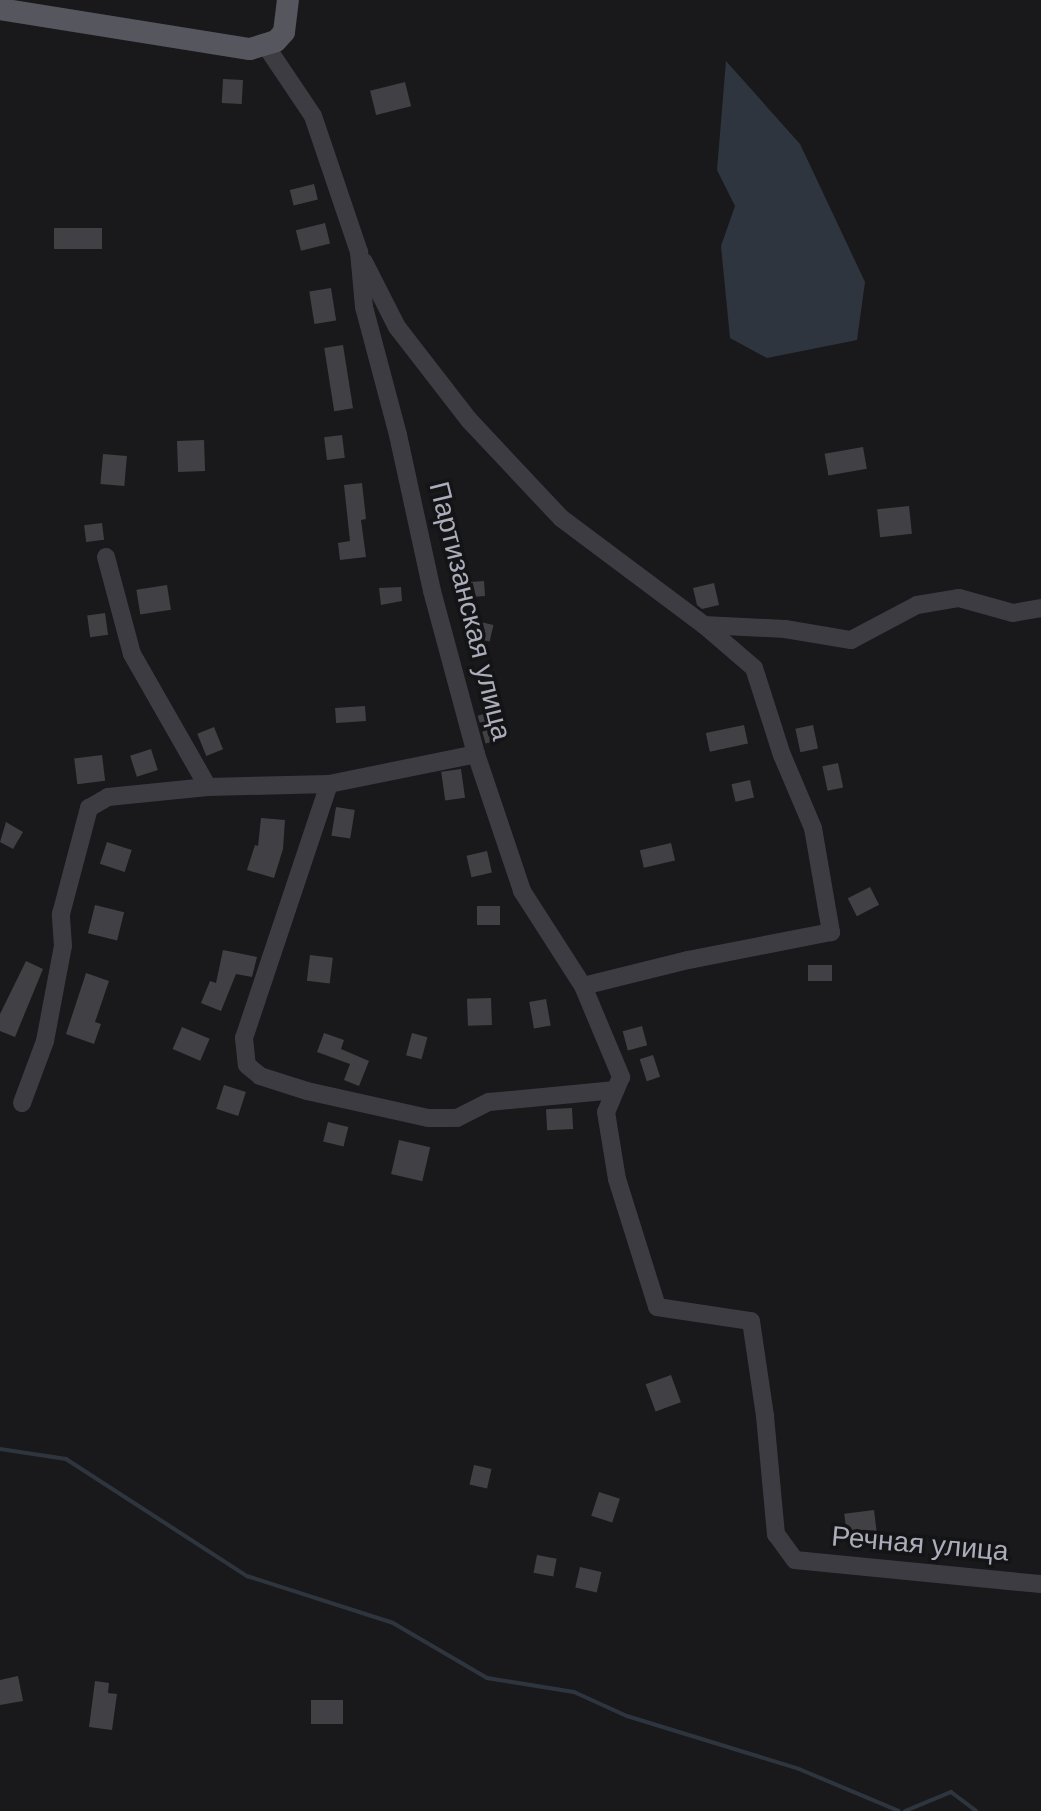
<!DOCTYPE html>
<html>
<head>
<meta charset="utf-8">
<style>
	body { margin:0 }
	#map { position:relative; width:1041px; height:1811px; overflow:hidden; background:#19191b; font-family:Arial,sans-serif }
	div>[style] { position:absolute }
	.water>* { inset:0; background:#2f353f }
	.stream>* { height:4px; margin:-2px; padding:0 2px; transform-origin:2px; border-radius:2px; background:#2f353f }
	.building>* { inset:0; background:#414145; transform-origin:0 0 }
	.minor>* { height:18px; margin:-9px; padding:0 9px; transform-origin:9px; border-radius:9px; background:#3c3c42 }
	.major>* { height:22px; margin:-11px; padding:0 11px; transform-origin:11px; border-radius:11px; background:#56565f }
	span { translate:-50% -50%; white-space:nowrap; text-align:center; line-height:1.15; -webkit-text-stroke:7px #141416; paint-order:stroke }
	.street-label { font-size:28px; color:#acadbb }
</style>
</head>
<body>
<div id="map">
	<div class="water">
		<div style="clip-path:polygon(726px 61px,800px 144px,865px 282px,857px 340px,767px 358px,730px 338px,721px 246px,735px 206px,717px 170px)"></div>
	</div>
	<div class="stream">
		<div style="left:0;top:1449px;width:67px;rotate:8.6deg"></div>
		<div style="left:66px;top:1459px;width:216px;rotate:32.9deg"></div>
		<div style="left:247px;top:1576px;width:153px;rotate:17.8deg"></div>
		<div style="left:393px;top:1623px;width:109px;rotate:30.3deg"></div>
		<div style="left:487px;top:1678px;width:88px;rotate:9.1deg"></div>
		<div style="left:574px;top:1692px;width:58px;rotate:24.4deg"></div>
		<div style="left:627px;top:1716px;width:180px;rotate:17.1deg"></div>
		<div style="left:799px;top:1769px;width:108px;rotate:22.8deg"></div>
		<div style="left:905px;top:1811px;width:50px;rotate:-22.4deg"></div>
		<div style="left:951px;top:1792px;width:31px;rotate:37deg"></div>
	</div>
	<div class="building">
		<div style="left:223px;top:79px;width:20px;height:24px;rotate:3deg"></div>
		<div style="left:405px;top:82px;width:25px;height:36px;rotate:76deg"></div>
		<div style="left:314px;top:184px;width:16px;height:25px;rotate:76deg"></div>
		<div style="left:325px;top:223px;width:21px;height:30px;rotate:76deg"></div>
		<div style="left:102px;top:228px;width:21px;height:48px;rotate:90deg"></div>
		<div style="left:331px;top:288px;width:33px;height:22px;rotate:81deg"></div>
		<div style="left:343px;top:345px;width:64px;height:19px;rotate:81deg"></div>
		<div style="left:342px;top:435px;width:23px;height:18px;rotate:83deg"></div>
		<div style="left:204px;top:440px;width:31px;height:27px;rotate:88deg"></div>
		<div style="left:863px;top:447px;width:22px;height:39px;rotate:80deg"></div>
		<div style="left:103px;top:454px;width:24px;height:30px;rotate:5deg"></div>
		<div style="clip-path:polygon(362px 483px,366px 519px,361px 520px,366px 557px,340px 560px,338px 543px,350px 541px,344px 485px)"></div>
		<div style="left:909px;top:506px;width:28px;height:32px;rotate:84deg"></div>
		<div style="left:102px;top:523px;width:17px;height:18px;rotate:83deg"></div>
		<div style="left:484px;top:581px;width:15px;height:22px;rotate:86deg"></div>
		<div style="clip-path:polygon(714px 583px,719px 605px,702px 609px,697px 605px,693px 588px)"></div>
		<div style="left:167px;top:585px;width:25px;height:31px;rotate:81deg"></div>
		<div style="clip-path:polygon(401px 587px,402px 601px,381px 605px,379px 588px)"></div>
		<div style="left:105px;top:613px;width:22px;height:18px;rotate:82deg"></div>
		<div style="left:472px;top:620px;width:22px;height:17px;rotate:13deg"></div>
		<div style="left:365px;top:706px;width:15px;height:30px;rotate:86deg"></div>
		<div style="left:494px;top:711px;width:29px;height:17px;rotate:74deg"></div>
		<div style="left:744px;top:725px;width:19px;height:39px;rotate:78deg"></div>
		<div style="left:813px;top:725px;width:24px;height:18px;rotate:78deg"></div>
		<div style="left:214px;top:727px;width:24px;height:18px;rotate:68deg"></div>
		<div style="left:151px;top:749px;width:22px;height:22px;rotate:72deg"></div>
		<div style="left:102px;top:755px;width:26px;height:28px;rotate:83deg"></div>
		<div style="left:838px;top:763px;width:25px;height:16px;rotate:78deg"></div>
		<div style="left:461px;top:769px;width:29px;height:20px;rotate:82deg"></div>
		<div style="left:750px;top:780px;width:18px;height:19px;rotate:77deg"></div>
		<div style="left:336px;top:807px;width:19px;height:29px;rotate:9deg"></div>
		<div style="clip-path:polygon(261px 818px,285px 820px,283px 849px,274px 878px,247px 870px,255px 845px,258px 846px)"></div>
		<div style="clip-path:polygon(6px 822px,23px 832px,13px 849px,0 842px)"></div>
		<div style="left:107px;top:842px;width:26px;height:23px;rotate:18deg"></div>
		<div style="left:671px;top:843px;width:18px;height:32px;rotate:77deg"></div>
		<div style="left:487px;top:851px;width:22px;height:21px;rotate:77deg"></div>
		<div style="left:870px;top:887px;width:20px;height:25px;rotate:63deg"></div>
		<div style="left:95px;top:905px;width:30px;height:29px;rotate:14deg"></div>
		<div style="left:477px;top:906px;width:23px;height:19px"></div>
		<div style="clip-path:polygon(223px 950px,257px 957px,252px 977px,236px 974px,221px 1011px,201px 1003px,210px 981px,216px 983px)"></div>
		<div style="left:310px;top:955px;width:23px;height:26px;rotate:7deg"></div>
		<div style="clip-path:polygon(26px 961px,43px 969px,15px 1037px,0 1031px,0 1014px)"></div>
		<div style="left:832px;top:965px;width:16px;height:24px;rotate:90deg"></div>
		<div style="clip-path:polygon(86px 973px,109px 981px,95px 1022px,101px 1024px,94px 1044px,66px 1034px)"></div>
		<div style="left:491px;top:998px;width:27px;height:24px;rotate:88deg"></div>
		<div style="left:546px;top:999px;width:27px;height:17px;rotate:80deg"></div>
		<div style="left:642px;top:1026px;width:20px;height:20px;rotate:75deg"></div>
		<div style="left:182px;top:1027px;width:30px;height:24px;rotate:23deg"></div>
		<div style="clip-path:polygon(324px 1033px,344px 1040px,341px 1049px,369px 1061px,359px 1086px,344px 1080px,350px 1064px,317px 1052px)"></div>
		<div style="left:412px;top:1033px;width:16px;height:23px;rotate:15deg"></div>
		<div style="left:653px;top:1055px;width:23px;height:14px;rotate:72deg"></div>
		<div style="left:224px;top:1085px;width:23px;height:25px;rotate:18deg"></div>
		<div style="left:572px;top:1108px;width:21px;height:26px;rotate:87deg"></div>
		<div style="left:328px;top:1122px;width:21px;height:20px;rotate:14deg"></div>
		<div style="left:399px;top:1140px;width:32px;height:35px;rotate:13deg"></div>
		<div style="left:671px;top:1375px;width:29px;height:27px;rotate:70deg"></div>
		<div style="left:474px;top:1465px;width:18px;height:20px;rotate:13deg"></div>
		<div style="left:599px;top:1492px;width:22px;height:25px;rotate:18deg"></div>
		<div style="left:874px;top:1510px;width:23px;height:30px;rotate:83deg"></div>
		<div style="left:537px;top:1555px;width:20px;height:18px;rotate:11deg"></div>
		<div style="left:580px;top:1567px;width:22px;height:21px;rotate:13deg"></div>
		<div style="clip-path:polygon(18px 1676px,23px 1701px,0 1705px,0 1680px)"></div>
		<div style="clip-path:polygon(95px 1681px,109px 1683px,108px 1693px,117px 1694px,112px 1730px,89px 1727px)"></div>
		<div style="left:311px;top:1700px;width:32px;height:24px"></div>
	</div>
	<div class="minor">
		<div style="left:266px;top:46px;width:84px;rotate:56.1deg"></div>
		<div style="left:313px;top:116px;width:144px;rotate:71.3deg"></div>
		<div style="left:359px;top:252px;width:55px;rotate:84.8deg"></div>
		<div style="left:364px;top:307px;width:132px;rotate:75.1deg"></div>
		<div style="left:398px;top:435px;width:160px;rotate:77.7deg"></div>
		<div style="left:432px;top:591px;width:169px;rotate:74.9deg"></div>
		<div style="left:476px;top:754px;width:145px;rotate:71.4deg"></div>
		<div style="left:522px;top:891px;width:113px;rotate:57.3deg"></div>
		<div style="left:583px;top:986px;width:99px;rotate:67.3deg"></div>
		<div style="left:621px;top:1077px;width:38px;rotate:113deg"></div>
		<div style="left:606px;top:1112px;width:68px;rotate:80.7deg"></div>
		<div style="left:617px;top:1179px;width:134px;rotate:72.6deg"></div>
		<div style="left:657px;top:1307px;width:95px;rotate:8.5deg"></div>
		<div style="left:751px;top:1321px;width:96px;rotate:81.6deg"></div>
		<div style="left:765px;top:1416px;width:119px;rotate:84.7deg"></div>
		<div style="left:776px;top:1534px;width:32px;rotate:54deg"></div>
		<div style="left:795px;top:1560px;width:247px;rotate:5.6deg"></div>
		<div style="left:364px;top:262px;width:73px;rotate:63.1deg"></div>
		<div style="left:397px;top:327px;width:118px;rotate:52.3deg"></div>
		<div style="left:469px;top:420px;width:134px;rotate:46.8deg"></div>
		<div style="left:561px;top:518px;width:179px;rotate:36.8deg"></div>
		<div style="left:704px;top:625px;width:66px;rotate:40.7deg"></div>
		<div style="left:754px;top:668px;width:91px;rotate:72.2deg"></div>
		<div style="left:782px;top:755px;width:79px;rotate:67deg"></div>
		<div style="left:813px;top:828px;width:106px;rotate:80.2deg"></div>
		<div style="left:831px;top:932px;width:146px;rotate:168.9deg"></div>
		<div style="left:688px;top:960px;width:108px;rotate:166.1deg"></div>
		<div style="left:106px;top:557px;width:100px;rotate:75deg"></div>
		<div style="left:132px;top:654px;width:153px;rotate:60.3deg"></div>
		<div style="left:704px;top:625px;width:81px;rotate:2.8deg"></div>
		<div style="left:785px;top:629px;width:67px;rotate:9.5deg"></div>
		<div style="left:851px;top:640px;width:75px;rotate:-27.9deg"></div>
		<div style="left:917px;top:605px;width:43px;rotate:-9.5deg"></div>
		<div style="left:959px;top:598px;width:56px;rotate:15.5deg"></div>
		<div style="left:1013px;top:613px;width:28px;rotate:-10deg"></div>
		<div style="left:329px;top:784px;width:268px;rotate:108.5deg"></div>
		<div style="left:244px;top:1038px;width:27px;rotate:84deg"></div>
		<div style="left:247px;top:1065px;width:17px;rotate:40deg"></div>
		<div style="left:260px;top:1076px;width:49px;rotate:17.7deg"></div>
		<div style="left:307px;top:1091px;width:124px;rotate:12.6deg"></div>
		<div style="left:428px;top:1118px;width:29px"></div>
		<div style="left:457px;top:1118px;width:36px;rotate:-27deg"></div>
		<div style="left:489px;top:1102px;width:127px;rotate:-5.4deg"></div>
		<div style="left:22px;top:1103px;width:66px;rotate:-69.6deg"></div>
		<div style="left:45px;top:1041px;width:97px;rotate:-79.3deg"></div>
		<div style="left:63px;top:946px;width:32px;rotate:-94deg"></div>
		<div style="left:61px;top:914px;width:110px;rotate:-75.2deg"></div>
		<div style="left:89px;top:808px;width:22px;rotate:-30deg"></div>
		<div style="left:108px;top:797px;width:100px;rotate:-5.7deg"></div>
		<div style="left:208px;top:787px;width:121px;rotate:-1.4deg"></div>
		<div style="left:329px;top:784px;width:150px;rotate:-11.5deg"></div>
	</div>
	<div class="major">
		<div style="left:0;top:9px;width:253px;rotate:9.1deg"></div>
		<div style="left:250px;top:49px;width:27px;rotate:-17deg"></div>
		<div style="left:276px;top:41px;width:12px;rotate:-48deg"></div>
		<div style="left:284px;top:32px;width:32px;rotate:-83deg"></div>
	</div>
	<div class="street-label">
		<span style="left:470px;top:611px;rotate:76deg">Партизанская улица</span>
		<span style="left:920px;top:1544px;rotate:5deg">Речная улица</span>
	</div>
</div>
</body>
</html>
